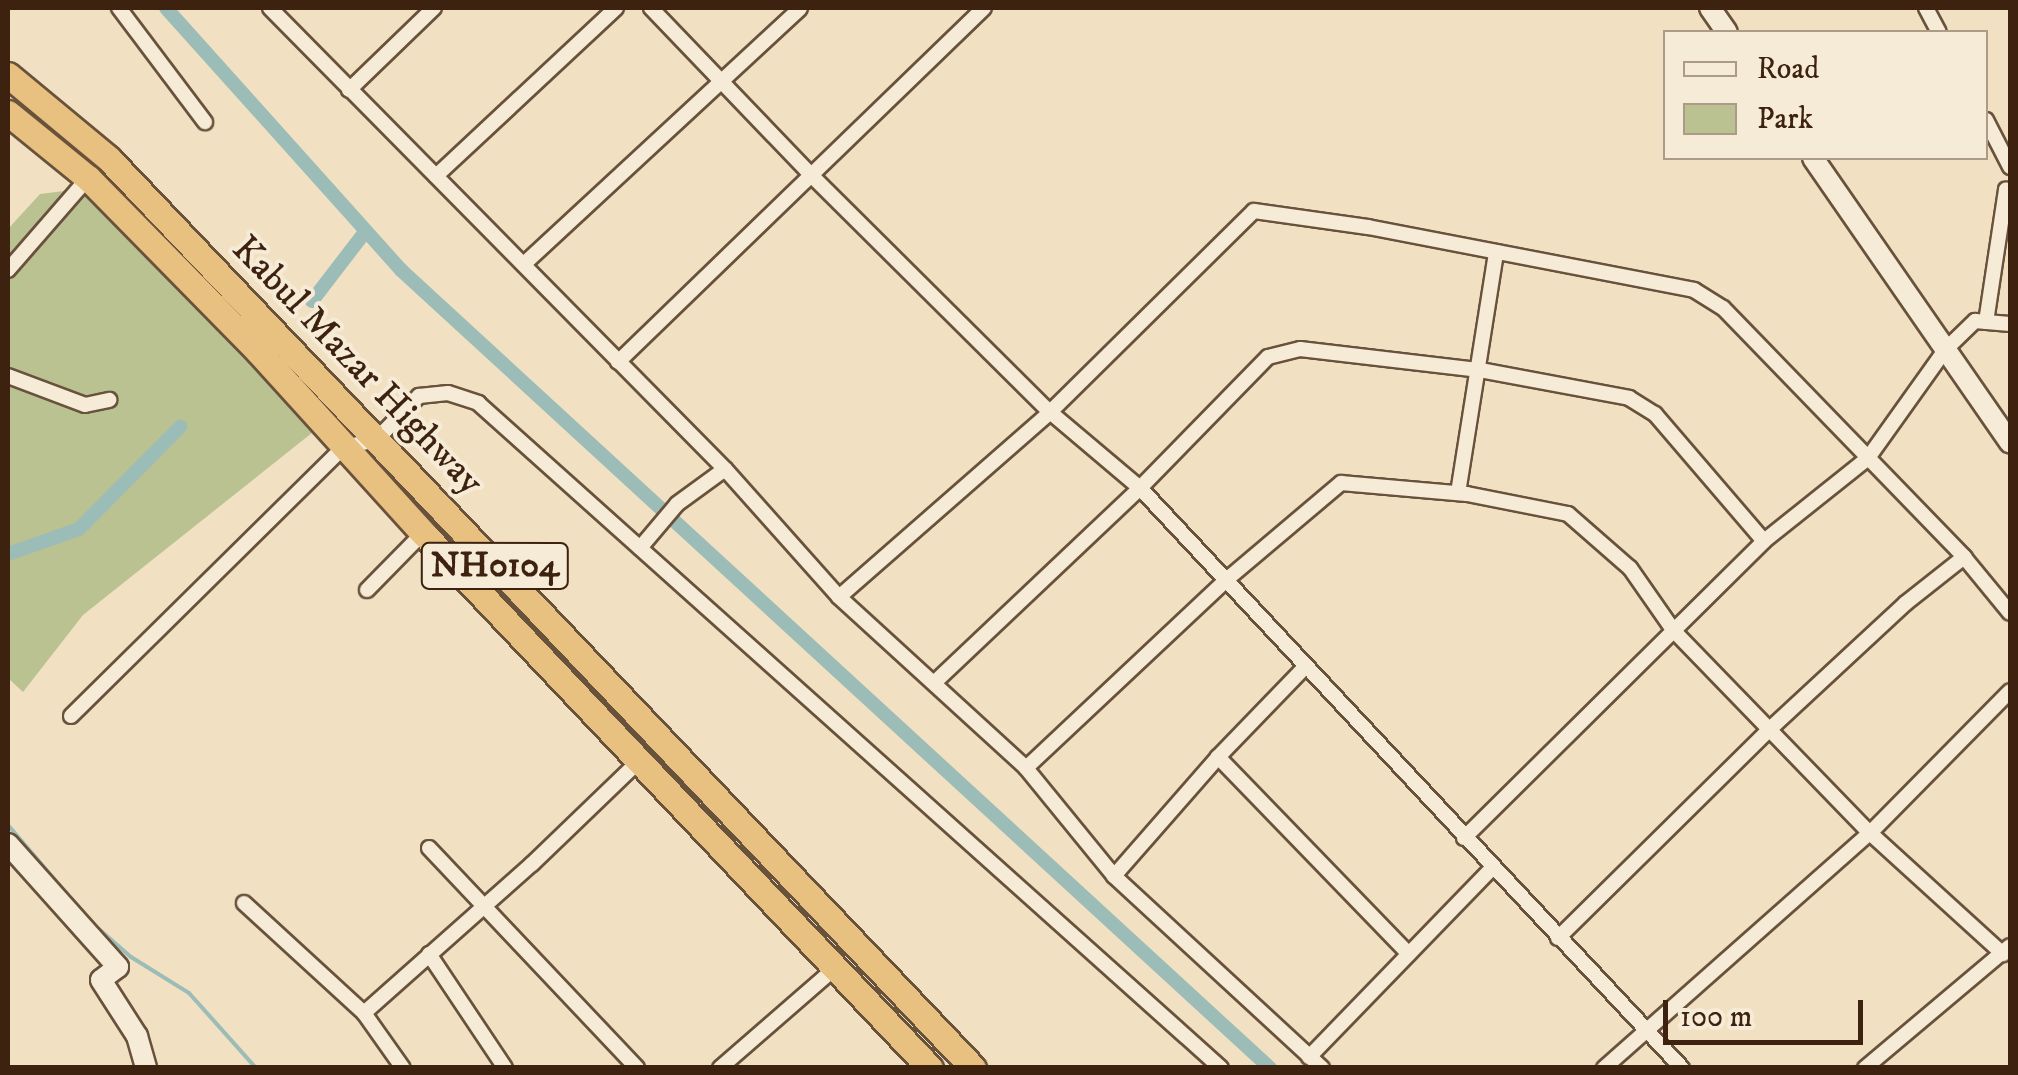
<!DOCTYPE html>
<html>
<head>
<meta charset="utf-8">
<style>
	body { margin:0 }
	#map { position:relative; width:2018px; height:1075px; overflow:hidden; background:#f1e0c1; font-family:"IM FELL DW Pica",serif }
	div>[style] { position:absolute }
	.green>* { inset:0; background:#bbc292 }
	.stream>* { height:4px; margin:-2px; padding:0 2px; transform-origin:2px; border-radius:2px; background:#9bbcb7 }
	.canal>* { height:14px; margin:-7px; padding:0 7px; transform-origin:7px; border-radius:7px; background:#9bbcb7 }
	.roads { filter:drop-shadow(2px 0 #69523c) drop-shadow(-2px 0 #69523c) drop-shadow(0 2px #69523c) drop-shadow(0 -2px #69523c) }
	.street>* { height:14px; margin:-7px; padding:0 7px; transform-origin:7px; border-radius:7px; background:#f6ebd7 }
	.secondary>* { height:20px; margin:-10px; padding:0 10px; transform-origin:10px; border-radius:10px; background:#f6ebd7 }
	.highway>* { height:25px; margin:-12.5px; padding:0 12.5px; transform-origin:12.5px; border-radius:12.5px; background:#e8c080 }
	span { translate:-50% -50%; white-space:nowrap; text-align:center; line-height:1.15; -webkit-text-stroke:8px #f6ebd7; paint-order:stroke }
	.shield-label span { padding:2px 8px; background:#f6ebd7; border:2px solid; border-radius:8px; -webkit-text-stroke-width:0 }
	.shield-label { font-size:35px; color:#3c220f; font-weight:700 }
	.street-label { font-size:38px; color:#3c220f }
	.frame { position:absolute; inset:0; border:10px solid #3c220f; pointer-events:none }
	.legend { position:absolute; left:1663px; top:30px; width:325px; height:130px; box-sizing:border-box; background:#f6ebd7; border:2px solid #ac9b87; margin:0; padding:12px 18px; list-style:none; font-size:30px; color:#3c220f }
	.legend li { display:flex; align-items:center; gap:20px; height:50px }
	.legend b { width:50px; border:2px solid #ac9b87 }
	.scale { position:absolute; left:1663px; top:1000px; width:200px; height:45px; box-sizing:border-box; border:5px solid #3c220f; border-top:0; padding-left:12px; font-size:30px; line-height:35px; white-space:nowrap; color:#3c220f; -webkit-text-stroke:8px #f6ebd7; paint-order:stroke }
</style>
</head>
<body>
<div id="map">
	<div class="green">
		<div style="clip-path:polygon(96px 187px,327px 421px,83px 615px,23px 692px,8px 678px,8px 229px,40px 194px)"></div>
	</div>
	<div class="stream">
		<div style="left:8px;top:825px;width:129px;rotate:49.4deg"></div>
		<div style="left:92px;top:923px;width:52px;rotate:41.1deg"></div>
		<div style="left:131px;top:957px;width:68px;rotate:31.8deg"></div>
		<div style="left:189px;top:993px;width:101px;rotate:48.2deg"></div>
	</div>
	<div class="canal">
		<div style="left:166px;top:8px;width:352px;rotate:48.1deg"></div>
		<div style="left:401px;top:270px;width:1180px;rotate:42.56deg"></div>
		<div style="left:312px;top:301px;width:87px;rotate:-52.5deg"></div>
		<div style="left:8px;top:554px;width:75px;rotate:-19.4deg"></div>
		<div style="left:79px;top:529px;width:144px;rotate:-45.3deg"></div>
	</div>
	<div class="roads">
		<div class="street">
			<div style="left:119px;top:8px;width:143px;rotate:53deg"></div>
			<div style="left:270px;top:8px;width:648px;rotate:45.38deg"></div>
			<div style="left:725px;top:469px;width:171px;rotate:48.3deg"></div>
			<div style="left:839px;top:597px;width:253px;rotate:42.4deg"></div>
			<div style="left:1026px;top:768px;width:139px;rotate:50.8deg"></div>
			<div style="left:1114px;top:876px;width:283px;rotate:42.7deg"></div>
			<div style="left:651px;top:8px;width:230px;rotate:46.2deg"></div>
			<div style="left:810px;top:174px;width:338px;rotate:44.8deg"></div>
			<div style="left:1050px;top:412px;width:118px;rotate:40.2deg"></div>
			<div style="left:1140px;top:488px;width:794px;rotate:46.94deg"></div>
			<div style="left:1926px;top:8px;width:27px;rotate:62deg"></div>
			<div style="left:349px;top:90px;width:118px;rotate:-44deg"></div>
			<div style="left:1986px;top:120px;width:53px;rotate:62.9deg"></div>
			<div style="left:436px;top:176px;width:246px;rotate:-43deg"></div>
			<div style="left:524px;top:264px;width:376px;rotate:-42.8deg"></div>
			<div style="left:8px;top:270px;width:122px;rotate:-49deg"></div>
			<div style="left:1986px;top:322px;width:134px;rotate:-81.4deg"></div>
			<div style="left:2006px;top:190px;width:4px"></div>
			<div style="left:618px;top:362px;width:509px;rotate:-44.05deg"></div>
			<div style="left:8px;top:376px;width:82px;rotate:20.6deg"></div>
			<div style="left:85px;top:405px;width:25px;rotate:-12deg"></div>
			<div style="left:1458px;top:493px;width:244px;rotate:-81deg"></div>
			<div style="left:640px;top:548px;width:57px;rotate:-49.9deg"></div>
			<div style="left:677px;top:504px;width:59px;rotate:-36.1deg"></div>
			<div style="left:367px;top:590px;width:80px;rotate:-45.5deg"></div>
			<div style="left:839px;top:597px;width:281px;rotate:-41.2deg"></div>
			<div style="left:1050px;top:412px;width:286px;rotate:-44.6deg"></div>
			<div style="left:1254px;top:211px;width:115px;rotate:8deg"></div>
			<div style="left:1368px;top:227px;width:332px;rotate:10.9deg"></div>
			<div style="left:1694px;top:290px;width:34px;rotate:32deg"></div>
			<div style="left:1723px;top:308px;width:347px;rotate:45.9deg"></div>
			<div style="left:1964px;top:557px;width:72px;rotate:50.6deg"></div>
			<div style="left:936px;top:681px;width:281px;rotate:-43.4deg"></div>
			<div style="left:1140px;top:488px;width:183px;rotate:-45.7deg"></div>
			<div style="left:1268px;top:357px;width:33px;rotate:-14deg"></div>
			<div style="left:1300px;top:349px;width:181px;rotate:6.7deg"></div>
			<div style="left:1480px;top:370px;width:152px;rotate:10.6deg"></div>
			<div style="left:1629px;top:398px;width:31px;rotate:32deg"></div>
			<div style="left:1655px;top:414px;width:167px;rotate:49.4deg"></div>
			<div style="left:71px;top:716px;width:383px;rotate:-44.6deg"></div>
			<div style="left:344px;top:447px;width:33px;rotate:-12deg"></div>
			<div style="left:376px;top:440px;width:62px;rotate:-45.7deg"></div>
			<div style="left:419px;top:396px;width:29px;rotate:-6deg"></div>
			<div style="left:448px;top:393px;width:32px;rotate:18deg"></div>
			<div style="left:478px;top:403px;width:997px;rotate:41.83deg"></div>
			<div style="left:1218px;top:757px;width:274px;rotate:45.9deg"></div>
			<div style="left:1026px;top:768px;width:273px;rotate:-43.2deg"></div>
			<div style="left:1225px;top:581px;width:152px;rotate:-40.2deg"></div>
			<div style="left:1341px;top:483px;width:126px;rotate:5deg"></div>
			<div style="left:1467px;top:494px;width:103px;rotate:11.2deg"></div>
			<div style="left:1568px;top:514px;width:82px;rotate:41.1deg"></div>
			<div style="left:1630px;top:568px;width:77px;rotate:55.1deg"></div>
			<div style="left:1674px;top:631px;width:281px;rotate:45.9deg"></div>
			<div style="left:1870px;top:833px;width:180px;rotate:42.3deg"></div>
			<div style="left:1464px;top:838px;width:422px;rotate:-44.7deg"></div>
			<div style="left:1764px;top:541px;width:133px;rotate:-38.6deg"></div>
			<div style="left:1868px;top:458px;width:133px;rotate:-54.5deg"></div>
			<div style="left:1945px;top:350px;width:42px;rotate:-44deg"></div>
			<div style="left:1975px;top:321px;width:35px;rotate:5deg"></div>
			<div style="left:429px;top:848px;width:303px;rotate:46.6deg"></div>
			<div style="left:1114px;top:876px;width:158px;rotate:-48.8deg"></div>
			<div style="left:1218px;top:757px;width:125px;rotate:-46deg"></div>
			<div style="left:244px;top:903px;width:163px;rotate:42.5deg"></div>
			<div style="left:364px;top:1013px;width:67px;rotate:54.7deg"></div>
			<div style="left:1558px;top:938px;width:299px;rotate:-44.6deg"></div>
			<div style="left:1771px;top:728px;width:184px;rotate:-42.8deg"></div>
			<div style="left:1906px;top:603px;width:74px;rotate:-38.4deg"></div>
			<div style="left:429px;top:954px;width:137px;rotate:56.3deg"></div>
			<div style="left:364px;top:1013px;width:225px;rotate:-41.6deg"></div>
			<div style="left:532px;top:864px;width:150px;rotate:-43.9deg"></div>
			<div style="left:1309px;top:1057px;width:263px;rotate:-45.9deg"></div>
			<div style="left:720px;top:1068px;width:154px;rotate:-41deg"></div>
			<div style="left:1604px;top:1068px;width:355px;rotate:-41.5deg"></div>
			<div style="left:1870px;top:833px;width:199px;rotate:-45.4deg"></div>
			<div style="left:1865px;top:1068px;width:189px;rotate:-40.1deg"></div>
		</div>
		<div class="secondary">
			<div style="left:1710px;top:8px;width:29px;rotate:55deg"></div>
			<div style="left:1813px;top:158px;width:346px;rotate:55.3deg"></div>
			<div style="left:8px;top:844px;width:165px;rotate:48.2deg"></div>
			<div style="left:118px;top:967px;width:21px;rotate:143deg"></div>
			<div style="left:101px;top:980px;width:67px;rotate:57.3deg"></div>
			<div style="left:137px;top:1036px;width:33px;rotate:74deg"></div>
		</div>
		<div class="highway">
			<div style="left:8px;top:75px;width:131px;rotate:39.7deg"></div>
			<div style="left:109px;top:159px;width:1254px;rotate:46.45deg"></div>
			<div style="left:8px;top:113px;width:103px;rotate:39.1deg"></div>
			<div style="left:88px;top:178px;width:243px;rotate:45.5deg"></div>
			<div style="left:258px;top:351px;width:246px;rotate:47.8deg"></div>
			<div style="left:423px;top:533px;width:737px;rotate:46.54deg"></div>
		</div>
	</div>
	<div class="shield-label">
		<span style="left:495px;top:566px">NH0104</span>
	</div>
	<div class="street-label">
		<span style="left:357px;top:366px;rotate:46deg">Kabul Mazar Highway</span>
	</div>
	<div class="frame"></div>
	<ul class="legend">
	<li><b style="height:12px;background:#f6ebd7"></b>Road</li>
	<li><b style="height:28px;background:#bbc292"></b>Park</li>
	</ul>
	<div class="scale">100 m</div>
</div>
</body>
</html>
